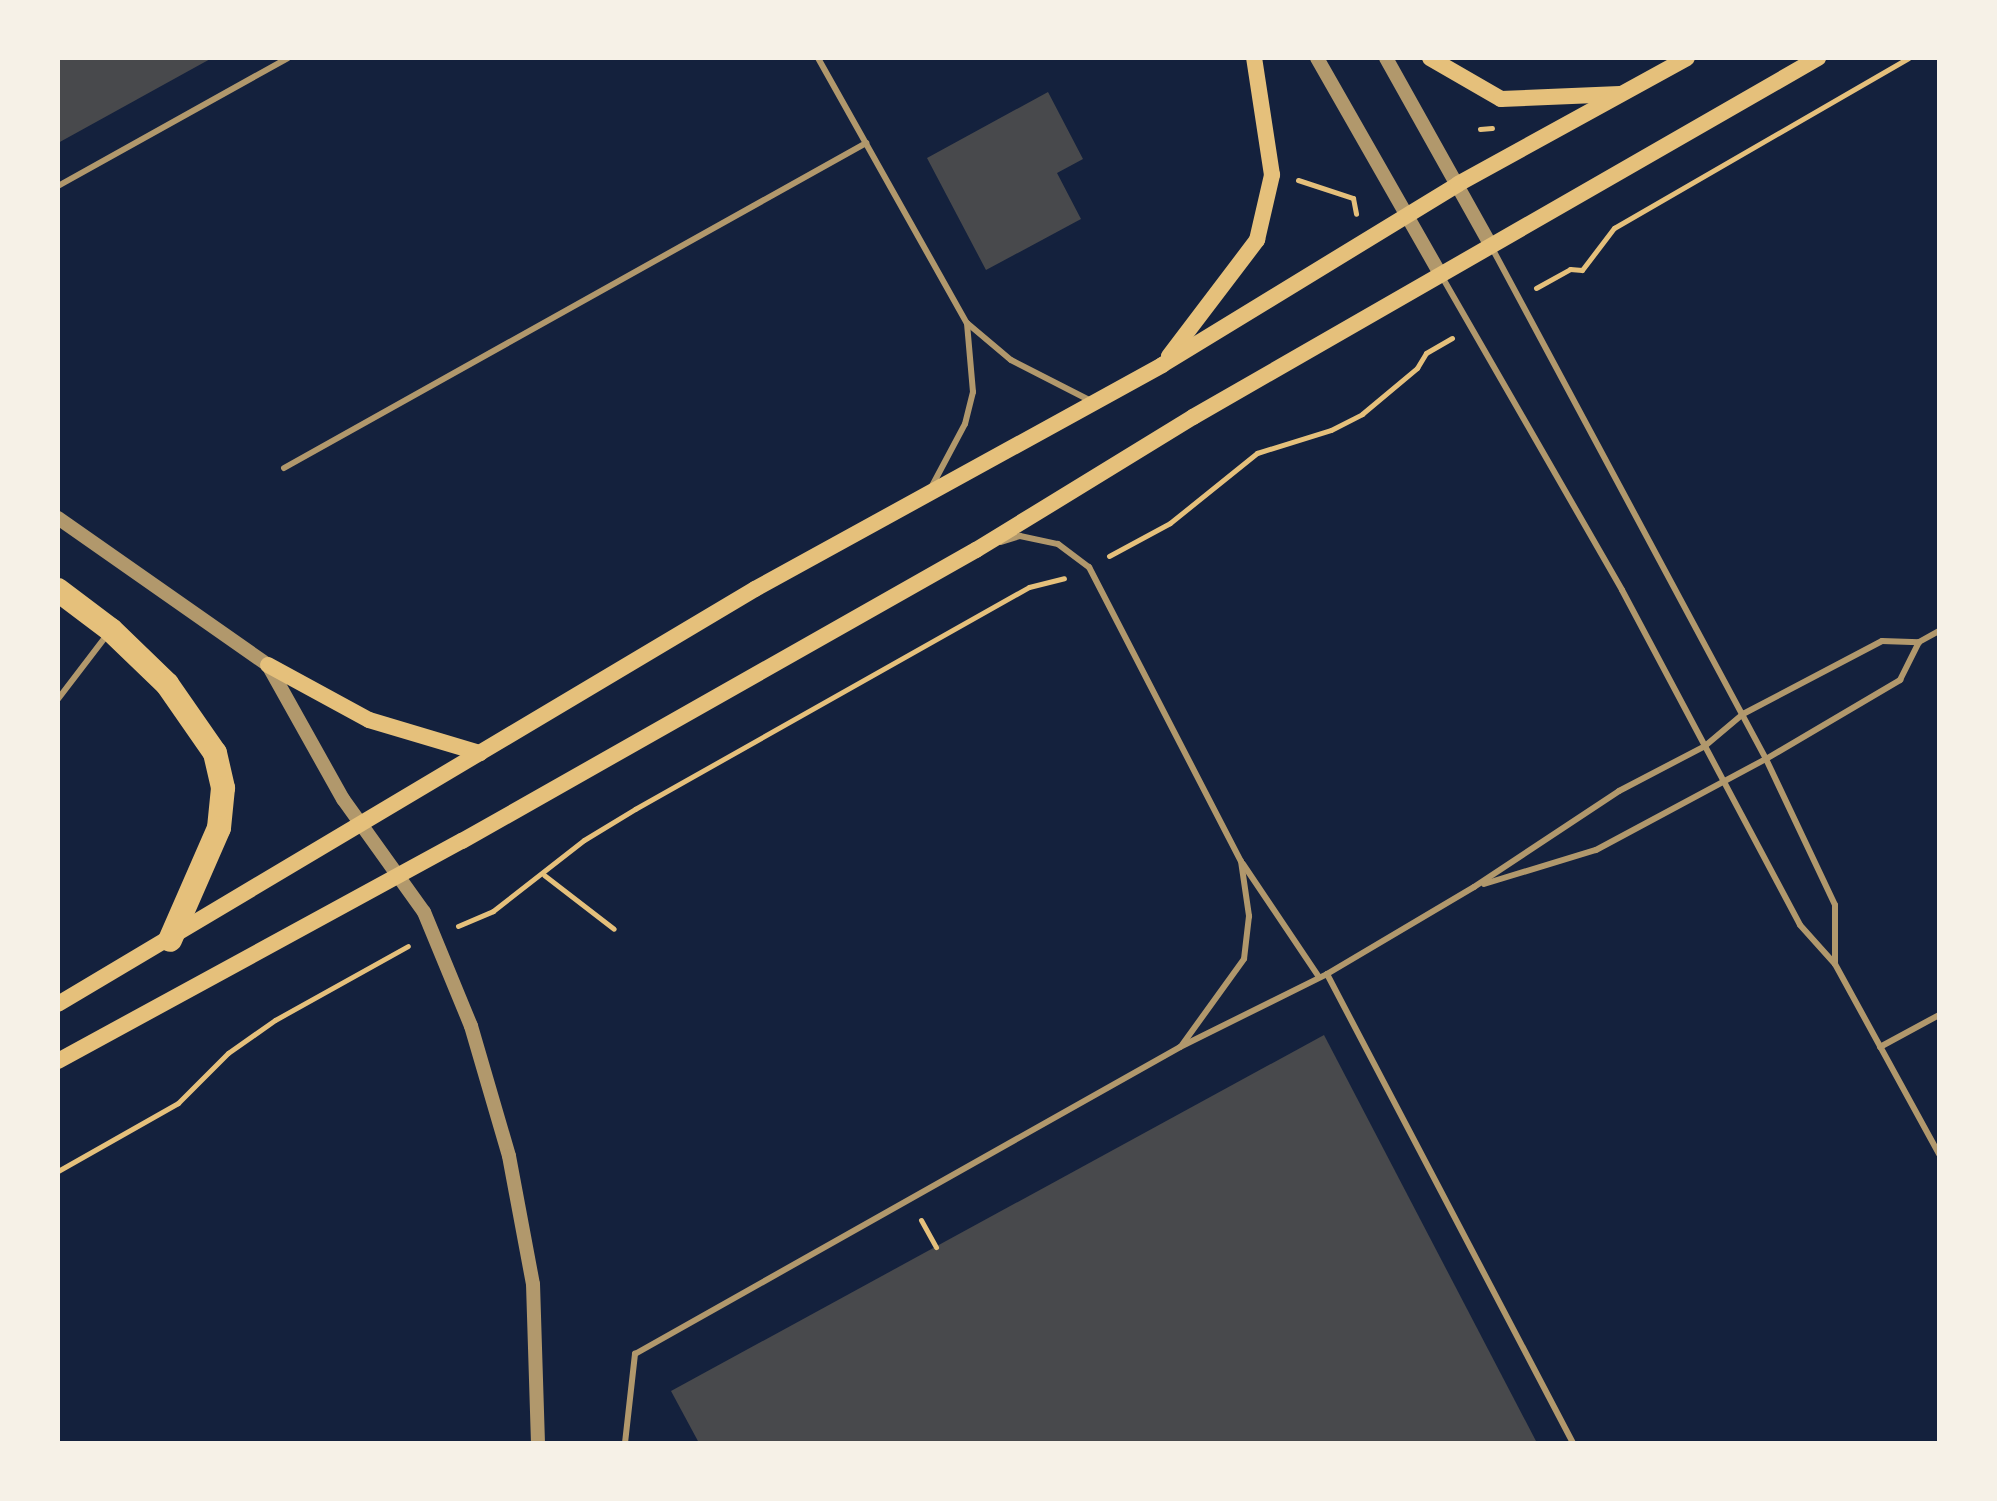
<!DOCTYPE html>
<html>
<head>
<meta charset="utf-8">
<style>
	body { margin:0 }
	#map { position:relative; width:1997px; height:1501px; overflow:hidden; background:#14213d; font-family:Signika,sans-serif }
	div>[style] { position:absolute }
	.building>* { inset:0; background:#48494c }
	.path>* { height:5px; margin:-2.5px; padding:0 2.5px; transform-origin:2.5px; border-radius:2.5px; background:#e5c07b }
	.service>* { height:6px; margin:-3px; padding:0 3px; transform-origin:3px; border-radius:3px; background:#b1986c }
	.tertiary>* { height:14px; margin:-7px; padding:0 7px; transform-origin:7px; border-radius:7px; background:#b1986c }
	.secondary>* { height:16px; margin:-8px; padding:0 8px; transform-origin:8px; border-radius:8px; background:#e5c07b }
	.motorway>* { height:24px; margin:-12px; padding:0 12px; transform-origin:12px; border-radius:12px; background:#e5c07b }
	span { translate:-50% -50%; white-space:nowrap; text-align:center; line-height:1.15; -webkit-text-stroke:8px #f6f1e7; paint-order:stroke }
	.frame { position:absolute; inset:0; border:60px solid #f6f1e7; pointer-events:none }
</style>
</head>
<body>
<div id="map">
	<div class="building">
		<div style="clip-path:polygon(58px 58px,212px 58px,58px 143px)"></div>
		<div style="clip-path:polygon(1048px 92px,1083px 159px,1057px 173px,1081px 219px,986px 270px,927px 158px)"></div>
		<div style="clip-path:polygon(1324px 1035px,1537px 1443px,699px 1443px,671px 1391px)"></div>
	</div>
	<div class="path">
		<div style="left:1480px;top:129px;width:12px;rotate:-5deg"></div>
		<div style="left:1298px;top:180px;width:58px;rotate:18.1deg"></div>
		<div style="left:1353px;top:198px;width:16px;rotate:79deg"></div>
		<div style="left:1536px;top:288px;width:39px;rotate:-29deg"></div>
		<div style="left:1570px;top:269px;width:12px;rotate:5deg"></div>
		<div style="left:1582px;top:270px;width:53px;rotate:-52.7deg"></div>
		<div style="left:1614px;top:228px;width:340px;rotate:-30deg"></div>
		<div style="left:1109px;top:556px;width:69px;rotate:-28.4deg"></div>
		<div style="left:1170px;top:523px;width:112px;rotate:-38.8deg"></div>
		<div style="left:1257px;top:453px;width:77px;rotate:-17.3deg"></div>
		<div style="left:1331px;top:430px;width:35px;rotate:-27deg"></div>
		<div style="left:1362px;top:414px;width:72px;rotate:-39.9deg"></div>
		<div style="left:1417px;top:368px;width:17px;rotate:-59deg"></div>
		<div style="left:1426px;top:353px;width:30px;rotate:-30deg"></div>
		<div style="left:544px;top:875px;width:88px;rotate:37.6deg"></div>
		<div style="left:458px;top:926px;width:38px;rotate:-23deg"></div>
		<div style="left:493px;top:911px;width:115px;rotate:-38deg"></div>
		<div style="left:584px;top:840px;width:60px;rotate:-31.3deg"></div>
		<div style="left:635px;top:809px;width:452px;rotate:-29.4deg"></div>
		<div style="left:1029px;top:587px;width:36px;rotate:-14deg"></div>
		<div style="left:58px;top:1171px;width:138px;rotate:-29.5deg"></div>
		<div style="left:178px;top:1103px;width:71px;rotate:-45deg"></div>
		<div style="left:228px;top:1053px;width:57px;rotate:-35.1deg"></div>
		<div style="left:275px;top:1020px;width:152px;rotate:-29.1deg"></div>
		<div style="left:921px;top:1220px;width:31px;rotate:61deg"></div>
	</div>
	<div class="service">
		<div style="left:818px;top:58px;width:304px;rotate:60.7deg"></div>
		<div style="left:967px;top:323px;width:57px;rotate:40.1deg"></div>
		<div style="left:1011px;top:360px;width:90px;rotate:27.1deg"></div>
		<div style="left:58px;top:186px;width:263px;rotate:-29.1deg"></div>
		<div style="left:1492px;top:248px;width:580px;rotate:61.8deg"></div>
		<div style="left:1766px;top:759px;width:161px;rotate:64.7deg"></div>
		<div style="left:1835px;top:905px;width:59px;rotate:90deg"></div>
		<div style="left:1441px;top:275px;width:363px;rotate:60.1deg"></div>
		<div style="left:1622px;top:590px;width:379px;rotate:62deg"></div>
		<div style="left:1800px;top:925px;width:52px;rotate:48.1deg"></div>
		<div style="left:1835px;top:964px;width:217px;rotate:61.3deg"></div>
		<div style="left:284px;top:468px;width:667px;rotate:-29.18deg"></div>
		<div style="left:932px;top:486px;width:70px;rotate:-62deg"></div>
		<div style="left:965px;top:424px;width:33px;rotate:-76deg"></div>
		<div style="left:973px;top:392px;width:69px;rotate:-95deg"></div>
		<div style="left:1001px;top:542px;width:20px;rotate:-18deg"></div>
		<div style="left:1020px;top:536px;width:39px;rotate:12deg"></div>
		<div style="left:1058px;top:544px;width:39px;rotate:37deg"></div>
		<div style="left:1089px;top:567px;width:331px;rotate:62.7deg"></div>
		<div style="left:1241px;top:861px;width:56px;rotate:81.7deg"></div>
		<div style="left:1249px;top:916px;width:43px;rotate:96.6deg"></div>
		<div style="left:1244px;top:959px;width:106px;rotate:125.8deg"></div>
		<div style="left:58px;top:699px;width:81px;rotate:-52.6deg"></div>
		<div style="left:1243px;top:864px;width:136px;rotate:56.1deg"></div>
		<div style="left:1484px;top:884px;width:117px;rotate:-16.9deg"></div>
		<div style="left:1596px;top:850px;width:193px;rotate:-28.2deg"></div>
		<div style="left:1766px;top:759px;width:156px;rotate:-30.5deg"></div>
		<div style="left:1900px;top:680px;width:42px;rotate:-63.4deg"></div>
		<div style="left:1327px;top:974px;width:530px;rotate:62.32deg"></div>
		<div style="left:1880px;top:1047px;width:67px;rotate:-28.5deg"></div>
		<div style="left:625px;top:1443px;width:90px;rotate:-83.6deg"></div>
		<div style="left:635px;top:1354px;width:626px;rotate:-29.39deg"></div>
		<div style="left:1180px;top:1047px;width:164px;rotate:-26.4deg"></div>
		<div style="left:1327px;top:974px;width:171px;rotate:-30.6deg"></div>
		<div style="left:1474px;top:887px;width:174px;rotate:-33.5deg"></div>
		<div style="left:1619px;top:791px;width:97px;rotate:-27.6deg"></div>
		<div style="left:1705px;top:746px;width:50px;rotate:-40.1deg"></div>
		<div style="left:1743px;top:714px;width:157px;rotate:-27.7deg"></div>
		<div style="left:1882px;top:641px;width:37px;rotate:2deg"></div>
		<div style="left:1919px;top:642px;width:23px;rotate:-29deg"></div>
	</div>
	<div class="tertiary">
		<div style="left:1317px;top:58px;width:250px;rotate:60.3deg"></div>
		<div style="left:1386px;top:58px;width:213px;rotate:60.8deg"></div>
		<div style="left:58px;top:518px;width:256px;rotate:35deg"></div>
		<div style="left:268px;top:665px;width:154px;rotate:60.8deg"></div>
		<div style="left:343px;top:799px;width:139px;rotate:54.4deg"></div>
		<div style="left:424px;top:912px;width:123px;rotate:67.6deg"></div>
		<div style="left:471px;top:1026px;width:135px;rotate:73.7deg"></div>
		<div style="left:509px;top:1156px;width:130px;rotate:79.4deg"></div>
		<div style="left:533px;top:1284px;width:159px;rotate:88.2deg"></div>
	</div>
	<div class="secondary">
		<div style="left:1430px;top:58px;width:82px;rotate:30deg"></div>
		<div style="left:1501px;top:99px;width:119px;rotate:-2.4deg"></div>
		<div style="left:1169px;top:356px;width:146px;rotate:-52.8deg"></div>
		<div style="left:1257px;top:240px;width:67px;rotate:-77deg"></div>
		<div style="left:1272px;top:175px;width:118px;rotate:-98.7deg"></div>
		<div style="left:268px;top:665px;width:115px;rotate:28.6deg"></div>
		<div style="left:369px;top:720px;width:116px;rotate:16.6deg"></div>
		<div style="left:58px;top:1004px;width:811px;rotate:-30.77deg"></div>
		<div style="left:755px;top:589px;width:465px;rotate:-28.8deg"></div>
		<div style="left:1162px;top:365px;width:347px;rotate:-31.4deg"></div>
		<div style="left:1458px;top:184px;width:261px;rotate:-28.8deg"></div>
		<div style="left:58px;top:1061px;width:460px;rotate:-28.6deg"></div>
		<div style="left:462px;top:841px;width:591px;rotate:-29.52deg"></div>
		<div style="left:976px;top:550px;width:255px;rotate:-31.5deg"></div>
		<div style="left:1193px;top:417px;width:721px;rotate:-29.87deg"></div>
	</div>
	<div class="motorway">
		<div style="left:58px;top:590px;width:66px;rotate:37deg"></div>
		<div style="left:111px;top:630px;width:78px;rotate:44deg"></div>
		<div style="left:167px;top:684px;width:84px;rotate:55.2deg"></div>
		<div style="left:215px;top:753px;width:36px;rotate:77deg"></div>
		<div style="left:223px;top:788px;width:40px;rotate:95.7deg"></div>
		<div style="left:219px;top:828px;width:122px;rotate:113.6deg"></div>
	</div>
	<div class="frame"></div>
</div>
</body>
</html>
